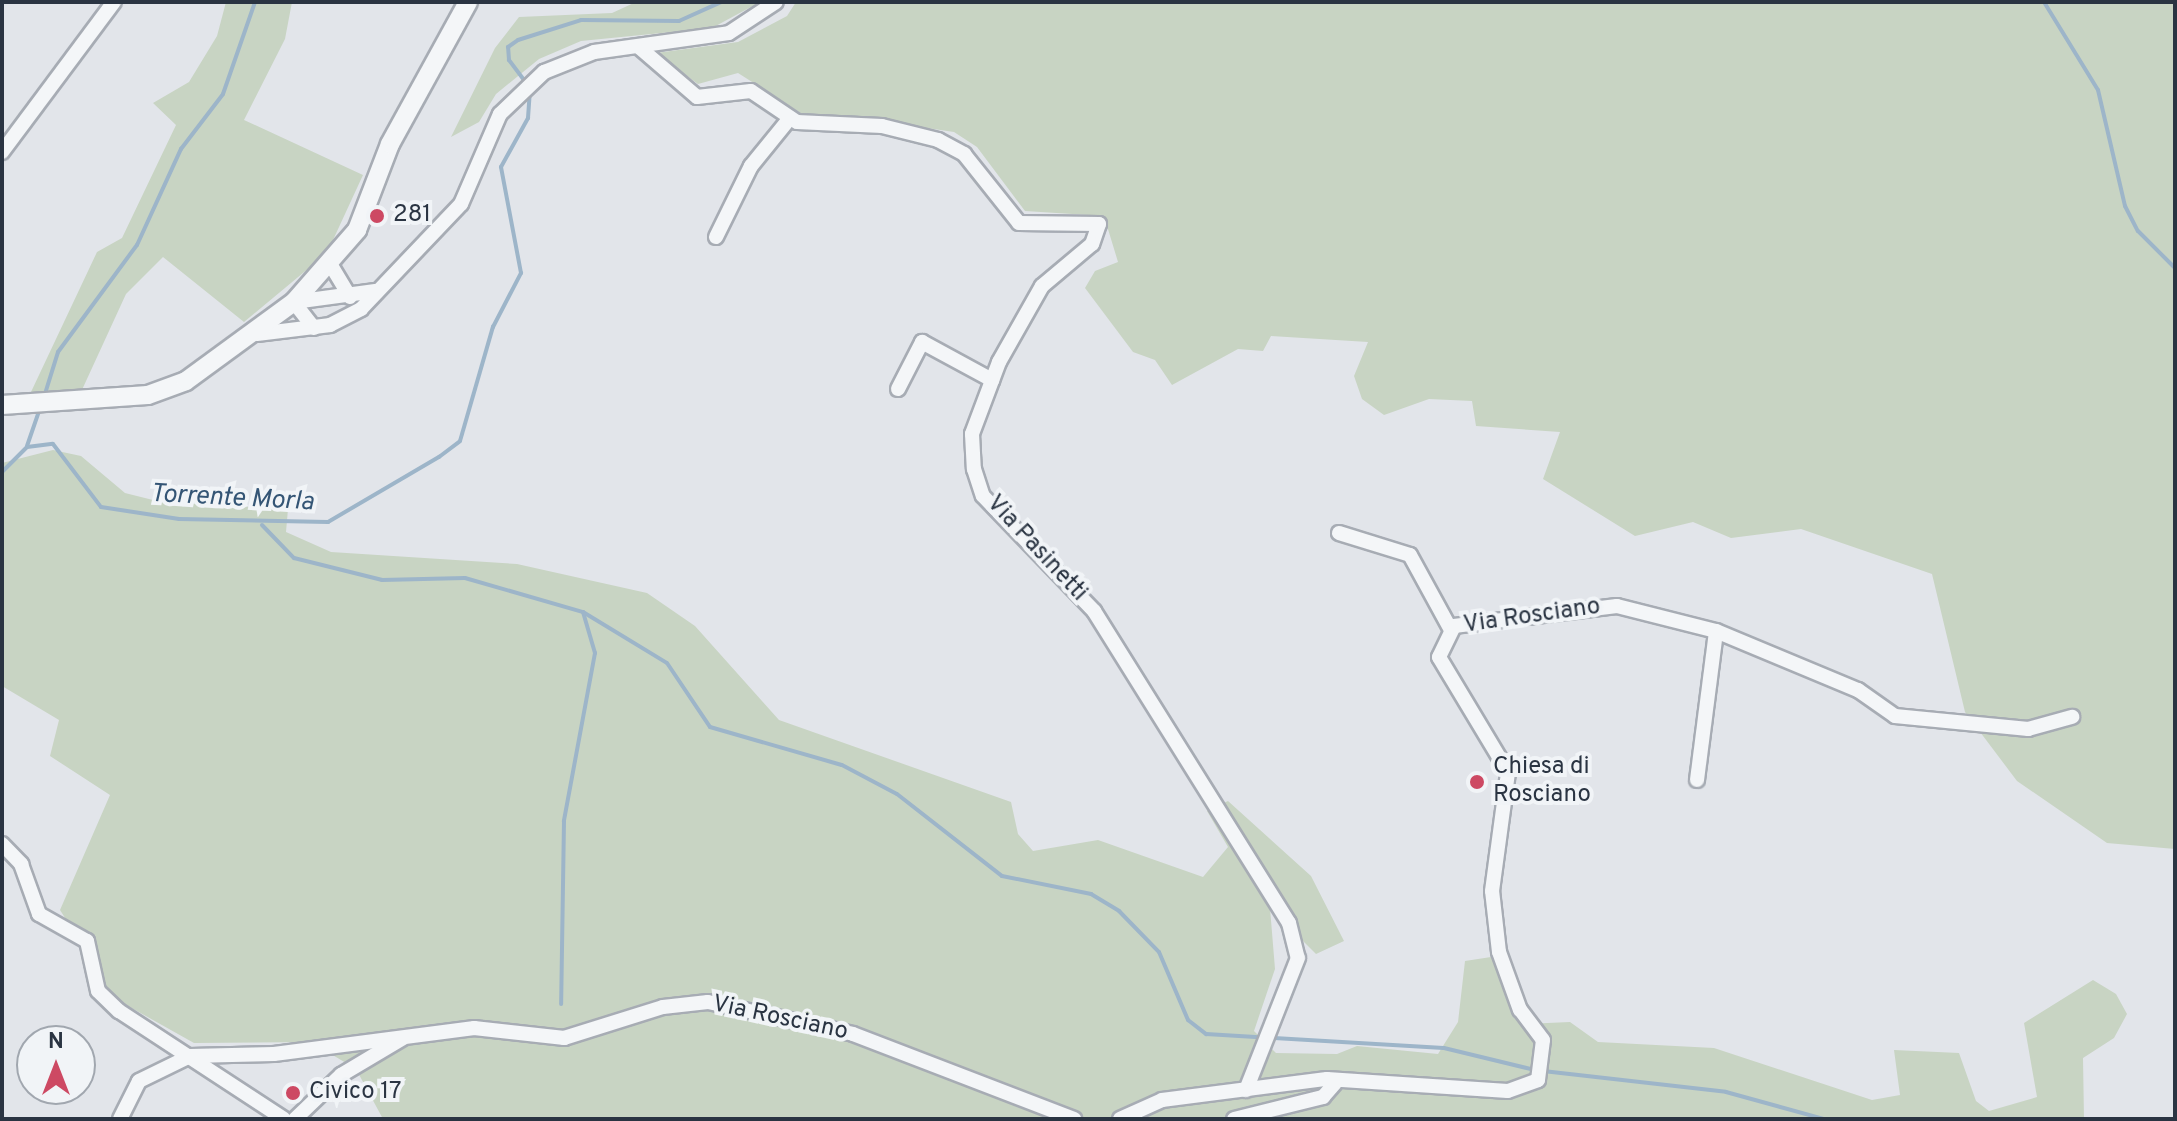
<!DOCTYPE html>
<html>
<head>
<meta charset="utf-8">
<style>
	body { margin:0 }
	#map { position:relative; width:2177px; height:1121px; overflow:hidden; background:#e2e5ea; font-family:Overpass,sans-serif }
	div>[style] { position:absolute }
	.green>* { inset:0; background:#c8d4c3 }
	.stream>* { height:4px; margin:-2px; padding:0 2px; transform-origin:2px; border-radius:2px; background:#9db5c9 }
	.roads { filter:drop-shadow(2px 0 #a7acb4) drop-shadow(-2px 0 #a7acb4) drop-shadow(0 2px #a7acb4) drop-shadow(0 -2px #a7acb4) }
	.minor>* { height:14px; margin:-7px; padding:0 7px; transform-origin:7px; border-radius:7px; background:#f4f6f8 }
	.tertiary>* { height:18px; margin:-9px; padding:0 9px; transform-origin:9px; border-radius:9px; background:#f4f6f8 }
	.dots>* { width:22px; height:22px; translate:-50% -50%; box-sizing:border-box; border:4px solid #f1f4f7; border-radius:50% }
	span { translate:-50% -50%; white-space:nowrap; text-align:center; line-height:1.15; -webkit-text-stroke:8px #f1f4f7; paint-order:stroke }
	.poi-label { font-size:24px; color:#2a3442 }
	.left { translate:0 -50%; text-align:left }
	.street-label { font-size:24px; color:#2a3442 }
	.water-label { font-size:26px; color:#345575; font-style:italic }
	.frame { position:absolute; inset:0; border:4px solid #2a3442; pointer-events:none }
	.north { position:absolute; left:16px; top:1025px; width:80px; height:80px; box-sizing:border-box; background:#f1f4f7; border:2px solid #a1a7af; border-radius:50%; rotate:0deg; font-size:22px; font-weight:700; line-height:32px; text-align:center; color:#2a3442 }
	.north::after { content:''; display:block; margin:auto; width:28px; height:36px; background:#cd4963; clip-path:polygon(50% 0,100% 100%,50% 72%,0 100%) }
</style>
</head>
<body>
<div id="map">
	<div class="green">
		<div style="clip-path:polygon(226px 2px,292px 2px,285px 39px,244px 120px,363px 175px,327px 253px,244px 322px,163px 257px,126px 294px,81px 392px,31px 392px,97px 252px,122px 238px,176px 125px,153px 103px,189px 82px,217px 36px)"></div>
		<div style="clip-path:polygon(636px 2px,760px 2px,712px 28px,581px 41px,539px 59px,496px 94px,479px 122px,451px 137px,495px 48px,519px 17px,612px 13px)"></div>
		<div style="clip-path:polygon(796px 2px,2175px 2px,2175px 849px,2107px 843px,2017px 781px,1965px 712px,1932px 574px,1801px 529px,1731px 538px,1693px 522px,1635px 536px,1543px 479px,1560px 432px,1476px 426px,1472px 401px,1429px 399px,1384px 415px,1362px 399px,1354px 376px,1368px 342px,1271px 336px,1263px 351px,1238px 349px,1172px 385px,1155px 360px,1133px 352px,1085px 288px,1095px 271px,1118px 262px,1104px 216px,1025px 211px,977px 147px,954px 132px,853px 117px,810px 119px,738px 73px,698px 84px,656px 53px,738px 42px,787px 16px)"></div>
		<div style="clip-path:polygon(53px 450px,81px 456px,125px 493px,161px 502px,288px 509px,286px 532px,331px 552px,517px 564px,647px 593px,695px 626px,779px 720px,1011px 802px,1018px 834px,1033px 851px,1098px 840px,1203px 877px,1228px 847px,1207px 811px,1228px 801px,1311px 876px,1344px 941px,1316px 954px,1270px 908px,1275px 969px,1254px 1031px,1276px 1053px,1337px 1054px,1357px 1046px,1438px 1054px,1458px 1022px,1465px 961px,1491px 957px,1525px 1024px,1570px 1022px,1598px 1042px,1714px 1048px,1872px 1100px,1900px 1095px,1894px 1050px,1959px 1053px,1976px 1101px,1989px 1111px,2037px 1097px,2024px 1023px,2093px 980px,2116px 994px,2127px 1014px,2114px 1038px,2083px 1058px,2084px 1119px,383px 1119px,356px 1069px,311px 1042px,194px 1043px,87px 983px,81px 943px,60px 910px,110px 795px,50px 756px,59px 720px,2px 686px,2px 463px)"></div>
	</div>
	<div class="stream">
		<div style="left:1716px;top:2px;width:42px"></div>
		<div style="left:2044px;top:2px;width:103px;rotate:58.5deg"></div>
		<div style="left:2098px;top:90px;width:119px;rotate:76.9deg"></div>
		<div style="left:2125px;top:206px;width:28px;rotate:63deg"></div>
		<div style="left:2138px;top:231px;width:52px;rotate:45deg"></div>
		<div style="left:527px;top:84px;width:30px;rotate:-127deg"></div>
		<div style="left:509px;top:60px;width:13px;rotate:-94deg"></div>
		<div style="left:508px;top:47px;width:12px;rotate:-35deg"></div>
		<div style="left:518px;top:40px;width:66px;rotate:-17.6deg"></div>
		<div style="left:581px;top:20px;width:98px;rotate:0.6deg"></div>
		<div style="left:679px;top:21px;width:46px;rotate:-24.3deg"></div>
		<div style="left:44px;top:397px;width:47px;rotate:-72.7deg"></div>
		<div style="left:58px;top:352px;width:133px;rotate:-53.6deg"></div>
		<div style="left:137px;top:245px;width:106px;rotate:-65.4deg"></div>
		<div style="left:181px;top:149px;width:69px;rotate:-52.6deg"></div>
		<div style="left:223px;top:94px;width:97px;rotate:-70.8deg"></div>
		<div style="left:27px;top:446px;width:39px;rotate:-71deg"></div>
		<div style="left:2px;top:472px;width:35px;rotate:-45deg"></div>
		<div style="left:27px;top:447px;width:26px;rotate:-7deg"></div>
		<div style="left:53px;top:444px;width:79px;rotate:52.7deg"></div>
		<div style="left:101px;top:507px;width:79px;rotate:8.7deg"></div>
		<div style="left:179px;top:519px;width:149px;rotate:1.2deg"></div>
		<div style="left:328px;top:522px;width:129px;rotate:-30.4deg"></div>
		<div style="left:439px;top:457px;width:26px;rotate:-37deg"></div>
		<div style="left:460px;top:441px;width:119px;rotate:-73.9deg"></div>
		<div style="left:493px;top:327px;width:61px;rotate:-62.6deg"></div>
		<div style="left:521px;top:273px;width:108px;rotate:-100.7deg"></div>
		<div style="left:501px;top:167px;width:56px;rotate:-61.1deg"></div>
		<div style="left:528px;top:118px;width:26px;rotate:-86deg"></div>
		<div style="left:262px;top:525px;width:46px;rotate:45.9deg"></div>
		<div style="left:294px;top:558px;width:91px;rotate:14deg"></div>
		<div style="left:382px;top:580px;width:83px;rotate:-1.4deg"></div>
		<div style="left:465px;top:578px;width:123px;rotate:16.1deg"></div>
		<div style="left:583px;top:612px;width:43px;rotate:73.7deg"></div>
		<div style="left:595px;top:653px;width:171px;rotate:100.5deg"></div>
		<div style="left:564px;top:821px;width:183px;rotate:90.9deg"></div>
		<div style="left:583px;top:612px;width:98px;rotate:31.3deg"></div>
		<div style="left:667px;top:663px;width:77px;rotate:56.1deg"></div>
		<div style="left:710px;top:727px;width:137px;rotate:16.1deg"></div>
		<div style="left:842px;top:765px;width:62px;rotate:27.8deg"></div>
		<div style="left:897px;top:794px;width:133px;rotate:38deg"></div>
		<div style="left:1002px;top:876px;width:91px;rotate:11.4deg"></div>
		<div style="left:1091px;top:894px;width:33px;rotate:31deg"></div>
		<div style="left:1119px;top:911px;width:57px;rotate:45.7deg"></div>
		<div style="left:1159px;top:952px;width:74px;rotate:66.9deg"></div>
		<div style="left:1188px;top:1020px;width:23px;rotate:38deg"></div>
		<div style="left:1206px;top:1034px;width:238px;rotate:3.4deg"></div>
		<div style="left:1444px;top:1048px;width:94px;rotate:13.6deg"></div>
		<div style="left:1543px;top:1071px;width:184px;rotate:6.5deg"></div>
		<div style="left:1726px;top:1092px;width:102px;rotate:15.4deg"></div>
	</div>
	<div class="roads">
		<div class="minor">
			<div style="left:640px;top:48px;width:75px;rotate:40.7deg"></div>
			<div style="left:697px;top:97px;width:54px;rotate:-6.3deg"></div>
			<div style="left:751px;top:91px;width:55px;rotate:34deg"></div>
			<div style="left:797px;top:122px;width:85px;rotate:2.7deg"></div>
			<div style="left:882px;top:126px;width:58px;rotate:14deg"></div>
			<div style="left:938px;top:140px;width:30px;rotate:28deg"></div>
			<div style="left:964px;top:154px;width:88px;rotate:51.4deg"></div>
			<div style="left:1019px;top:223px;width:80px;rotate:0.7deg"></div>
			<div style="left:1099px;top:224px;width:21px;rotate:109deg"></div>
			<div style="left:1092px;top:244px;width:65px;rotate:140deg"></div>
			<div style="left:1042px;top:286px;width:87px;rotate:119.5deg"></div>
			<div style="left:999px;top:362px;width:77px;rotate:110.6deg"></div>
			<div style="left:972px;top:434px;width:35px;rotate:87deg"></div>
			<div style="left:974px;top:469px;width:28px;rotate:72deg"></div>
			<div style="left:983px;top:496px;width:160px;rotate:46deg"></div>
			<div style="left:1094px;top:611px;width:368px;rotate:58deg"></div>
			<div style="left:1289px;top:923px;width:36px;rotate:76deg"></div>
			<div style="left:1298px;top:958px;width:142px;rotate:111.5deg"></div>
			<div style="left:2px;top:152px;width:187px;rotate:-53.3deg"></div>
			<div style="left:716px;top:237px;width:79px;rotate:-63.8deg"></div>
			<div style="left:751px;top:166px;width:62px;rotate:-50.9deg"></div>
			<div style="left:332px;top:267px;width:35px;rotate:59deg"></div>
			<div style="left:314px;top:328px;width:33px;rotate:-128deg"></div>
			<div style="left:294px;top:302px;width:82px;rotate:-7.7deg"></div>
			<div style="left:257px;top:334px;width:74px;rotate:-7deg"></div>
			<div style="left:330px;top:325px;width:35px;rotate:-27deg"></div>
			<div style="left:361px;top:309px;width:145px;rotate:-46.4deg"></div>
			<div style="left:461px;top:204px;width:98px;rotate:-66.6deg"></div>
			<div style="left:500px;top:114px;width:61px;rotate:-43.7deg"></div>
			<div style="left:544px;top:72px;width:54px;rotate:-21.8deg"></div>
			<div style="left:594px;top:52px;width:136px;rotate:-8deg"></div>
			<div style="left:729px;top:33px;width:56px;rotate:-33.4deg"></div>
			<div style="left:898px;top:389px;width:53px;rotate:-62.9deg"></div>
			<div style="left:922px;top:342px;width:80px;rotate:28.5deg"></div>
			<div style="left:1339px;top:533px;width:74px;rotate:17.2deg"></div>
			<div style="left:1410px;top:555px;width:85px;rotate:61.3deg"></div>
			<div style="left:1697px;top:780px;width:150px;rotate:-82.7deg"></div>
			<div style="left:2px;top:844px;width:28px;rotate:46deg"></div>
			<div style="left:21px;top:864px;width:53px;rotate:70.2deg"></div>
			<div style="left:39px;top:914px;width:55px;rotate:29.4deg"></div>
			<div style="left:87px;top:941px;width:51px;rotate:77.6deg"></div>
			<div style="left:98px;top:991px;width:29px;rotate:44deg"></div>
			<div style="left:119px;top:1011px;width:197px;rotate:33.2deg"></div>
			<div style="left:120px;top:1119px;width:42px;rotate:-63.4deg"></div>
			<div style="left:139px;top:1081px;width:57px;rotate:-26.1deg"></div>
			<div style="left:190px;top:1056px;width:84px;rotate:-1.4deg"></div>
			<div style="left:274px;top:1054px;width:202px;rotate:-7.4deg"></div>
			<div style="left:474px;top:1028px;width:91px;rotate:6.3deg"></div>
			<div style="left:564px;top:1038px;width:104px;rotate:-17.4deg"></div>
			<div style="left:663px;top:1007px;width:45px;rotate:-6.3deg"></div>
			<div style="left:708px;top:1002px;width:148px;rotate:12.4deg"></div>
			<div style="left:853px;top:1034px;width:237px;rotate:21deg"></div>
			<div style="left:295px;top:1119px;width:64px;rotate:-43.7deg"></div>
			<div style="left:341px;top:1075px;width:72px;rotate:-30.8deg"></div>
			<div style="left:1120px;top:1119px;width:46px;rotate:-24.3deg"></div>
			<div style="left:1162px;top:1100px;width:166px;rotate:-7.3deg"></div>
			<div style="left:1327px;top:1079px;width:181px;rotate:3.8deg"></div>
			<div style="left:1508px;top:1091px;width:32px;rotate:-20deg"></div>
			<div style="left:1538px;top:1080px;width:40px;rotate:-82.9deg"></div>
			<div style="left:1543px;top:1040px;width:38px;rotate:-127deg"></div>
			<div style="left:1520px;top:1010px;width:62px;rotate:-109.9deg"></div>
			<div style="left:1499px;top:952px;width:61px;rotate:-96.5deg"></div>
			<div style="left:1492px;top:891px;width:120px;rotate:-82.3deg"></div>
			<div style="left:1508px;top:772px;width:134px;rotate:-121deg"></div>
			<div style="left:1439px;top:657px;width:34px;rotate:-64deg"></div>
			<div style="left:1454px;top:626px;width:164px;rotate:-7deg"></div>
			<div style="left:1617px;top:606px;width:102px;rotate:14.2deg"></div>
			<div style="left:1716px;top:631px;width:154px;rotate:22.6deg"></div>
			<div style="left:1858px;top:690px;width:45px;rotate:35.1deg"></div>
			<div style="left:1895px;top:716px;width:134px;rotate:5.6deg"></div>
			<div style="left:2028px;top:729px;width:46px;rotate:-15.3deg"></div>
			<div style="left:1234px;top:1119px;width:92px;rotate:-13.9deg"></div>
			<div style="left:1323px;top:1097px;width:18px;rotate:-49deg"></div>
		</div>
		<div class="tertiary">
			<div style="left:2px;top:405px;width:146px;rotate:-3.9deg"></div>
			<div style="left:148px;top:395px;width:40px;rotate:-20.2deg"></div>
			<div style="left:186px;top:381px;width:134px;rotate:-36.2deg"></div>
			<div style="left:294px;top:302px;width:96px;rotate:-48.8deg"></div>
			<div style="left:357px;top:230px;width:92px;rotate:-69deg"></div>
			<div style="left:390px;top:144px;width:162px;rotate:-61.2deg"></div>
		</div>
	</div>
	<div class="dots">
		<div style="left:377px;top:216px;background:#cd4963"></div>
		<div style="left:1477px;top:782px;background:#cd4963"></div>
		<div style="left:293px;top:1093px;background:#cd4963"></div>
	</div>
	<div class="poi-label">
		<span class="left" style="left:393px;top:216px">281</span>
		<span class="left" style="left:1493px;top:782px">Chiesa di<br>Rosciano</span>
		<span class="left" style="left:309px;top:1093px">Civico 17</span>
	</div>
	<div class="street-label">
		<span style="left:1036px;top:549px;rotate:47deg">Via Pasinetti</span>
		<span style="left:1532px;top:617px;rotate:-8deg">Via Rosciano</span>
		<span style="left:780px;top:1019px;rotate:12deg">Via Rosciano</span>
	</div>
	<div class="water-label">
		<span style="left:232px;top:499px;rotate:3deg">Torrente Morla</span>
	</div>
	<div class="frame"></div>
	<div class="north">N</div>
</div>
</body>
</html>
